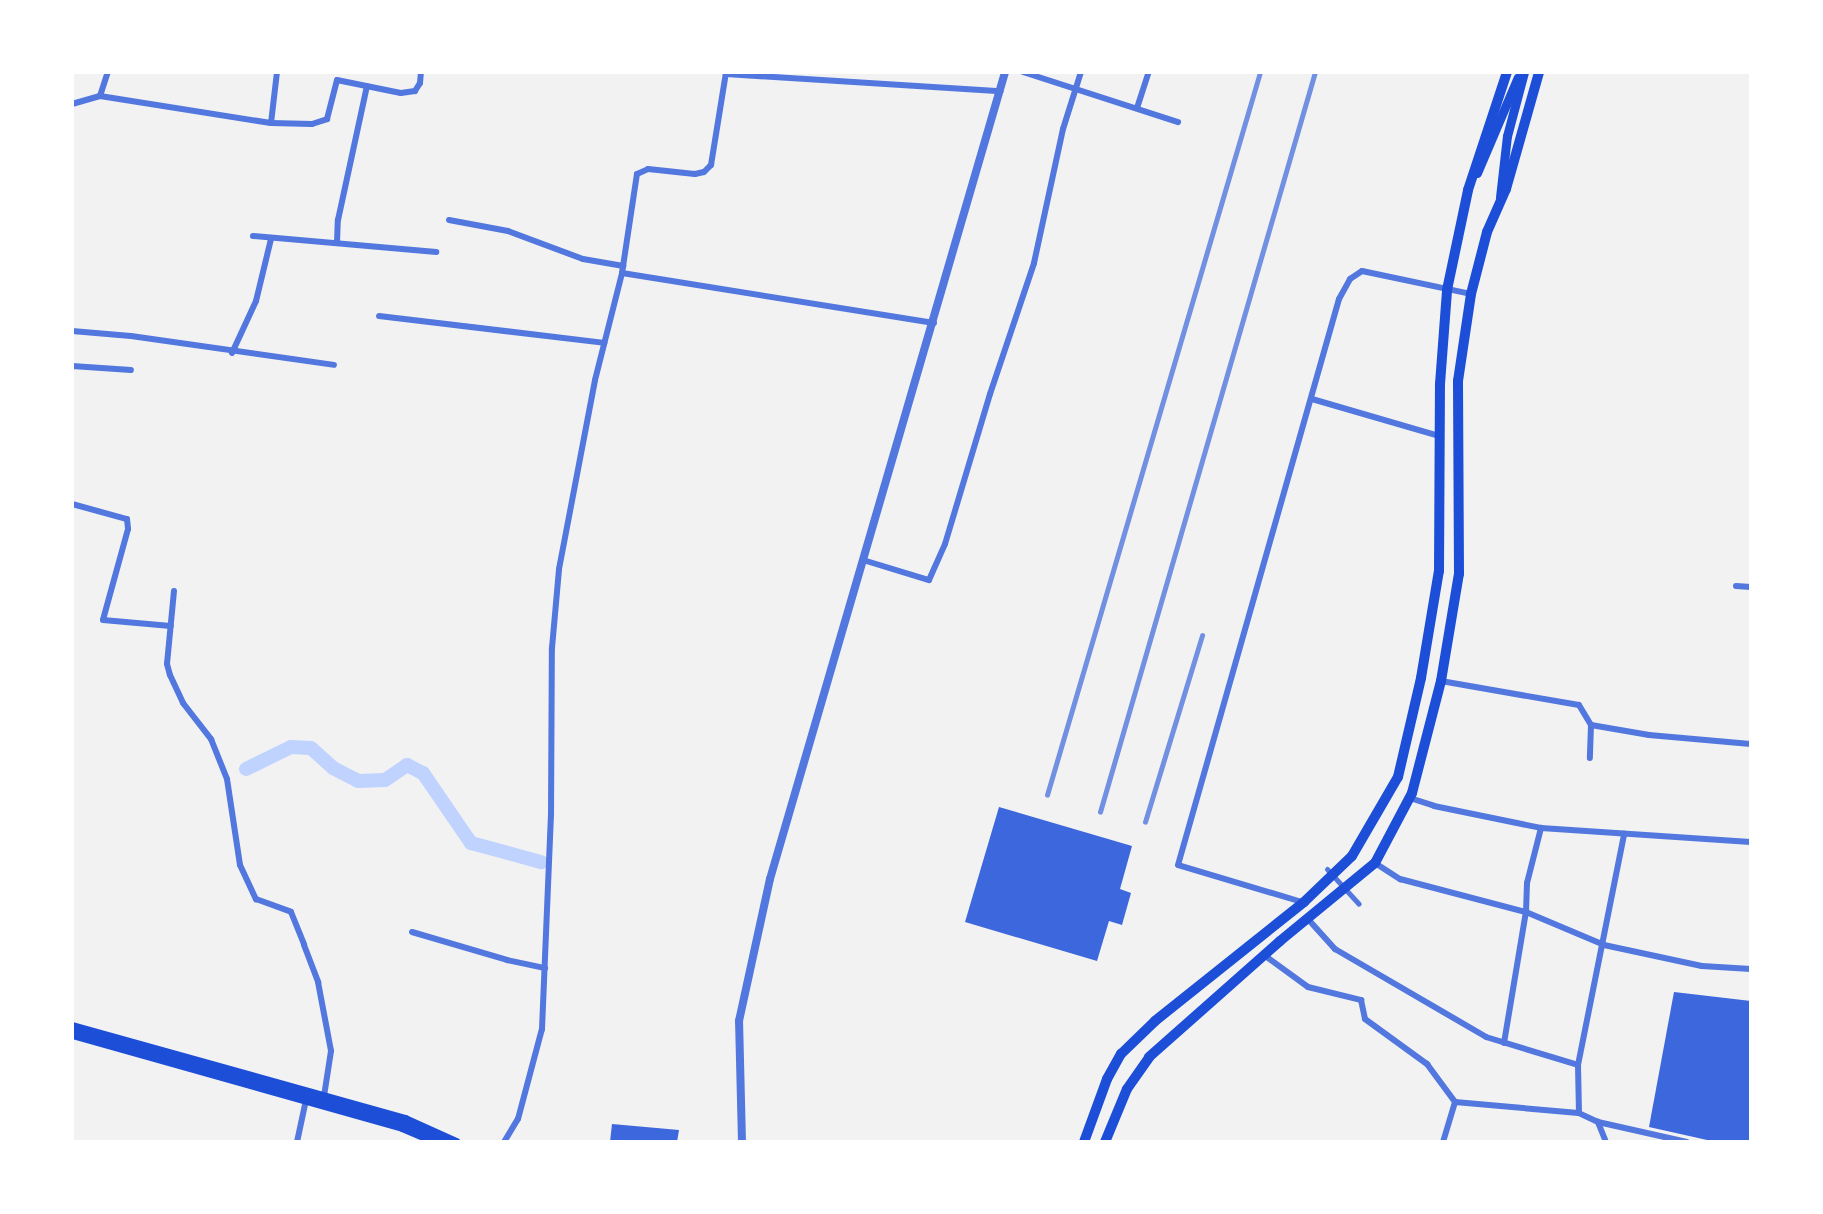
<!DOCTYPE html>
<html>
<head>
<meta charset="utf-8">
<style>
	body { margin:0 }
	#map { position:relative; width:1823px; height:1214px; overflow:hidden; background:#f2f2f2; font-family:Ubuntu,sans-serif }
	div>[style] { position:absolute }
	.canal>* { height:14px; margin:-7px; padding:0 7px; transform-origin:7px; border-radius:7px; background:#bfd3fe }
	.building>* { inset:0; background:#3d67dc }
	.pedestrian>* { height:5px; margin:-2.5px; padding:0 2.5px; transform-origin:2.5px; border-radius:2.5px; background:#5277de }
	.minor>* { height:6px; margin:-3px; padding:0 3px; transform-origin:3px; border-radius:3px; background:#5277de }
	.tertiary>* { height:8px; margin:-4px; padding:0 4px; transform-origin:4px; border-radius:4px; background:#5277de }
	.secondary>* { height:9px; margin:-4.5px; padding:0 4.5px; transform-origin:4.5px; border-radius:4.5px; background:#1d4ed8 }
	.primary>* { height:10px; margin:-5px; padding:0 5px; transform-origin:5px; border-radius:5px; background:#1d4ed8 }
	.rail>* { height:4.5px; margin:-2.25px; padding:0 2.25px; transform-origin:2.25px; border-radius:2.25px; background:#7290e2 }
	span { translate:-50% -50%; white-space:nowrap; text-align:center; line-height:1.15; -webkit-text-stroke:6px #fff; paint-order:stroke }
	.frame { position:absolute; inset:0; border:74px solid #fff; pointer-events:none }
</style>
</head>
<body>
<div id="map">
	<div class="canal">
		<div style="left:246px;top:769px;width:50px;rotate:-26.1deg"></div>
		<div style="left:291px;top:747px;width:20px;rotate:3deg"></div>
		<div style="left:311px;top:748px;width:30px;rotate:42deg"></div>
		<div style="left:333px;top:768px;width:28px;rotate:27deg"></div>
		<div style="left:358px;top:781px;width:27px;rotate:-2deg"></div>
		<div style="left:385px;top:780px;width:27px;rotate:-34deg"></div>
		<div style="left:407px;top:765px;width:18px;rotate:27deg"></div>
		<div style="left:423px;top:773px;width:85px;rotate:55.6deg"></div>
		<div style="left:471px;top:843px;width:73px;rotate:15.2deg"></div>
	</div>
	<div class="building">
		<div style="clip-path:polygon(999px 807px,1132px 846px,1120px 889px,1131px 893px,1122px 925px,1109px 921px,1097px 961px,965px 922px)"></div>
		<div style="clip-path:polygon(1674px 992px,1751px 1001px,1751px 1142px,1716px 1142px,1649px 1127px)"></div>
		<div style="clip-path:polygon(612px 1124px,679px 1130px,677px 1142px,610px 1142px)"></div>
	</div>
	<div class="pedestrian">
		<div style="left:1327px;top:869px;width:47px;rotate:47.6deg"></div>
	</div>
	<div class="minor">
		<div style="left:1023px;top:72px;width:163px;rotate:17.9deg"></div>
		<div style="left:726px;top:74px;width:275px;rotate:3.6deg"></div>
		<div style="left:100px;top:96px;width:173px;rotate:9deg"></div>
		<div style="left:271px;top:123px;width:41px;rotate:1.4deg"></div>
		<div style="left:312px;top:124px;width:16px;rotate:-18deg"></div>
		<div style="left:327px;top:119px;width:40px;rotate:-75.6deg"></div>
		<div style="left:337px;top:80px;width:65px;rotate:11.5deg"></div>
		<div style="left:401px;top:93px;width:14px;rotate:-8deg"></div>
		<div style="left:415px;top:91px;width:9px;rotate:-58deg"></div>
		<div style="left:420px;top:83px;width:11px;rotate:-85deg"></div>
		<div style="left:72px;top:104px;width:29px;rotate:-16deg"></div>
		<div style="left:100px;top:96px;width:25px;rotate:-72deg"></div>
		<div style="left:1137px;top:108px;width:38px;rotate:-72deg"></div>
		<div style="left:271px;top:123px;width:51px;rotate:-83.3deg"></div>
		<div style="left:449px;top:220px;width:60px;rotate:10.6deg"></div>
		<div style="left:508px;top:231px;width:80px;rotate:20.5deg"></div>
		<div style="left:583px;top:259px;width:41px;rotate:9.9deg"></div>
		<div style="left:253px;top:236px;width:184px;rotate:5deg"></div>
		<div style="left:337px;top:243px;width:23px;rotate:-88deg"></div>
		<div style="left:338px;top:220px;width:137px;rotate:-77.8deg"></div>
		<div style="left:622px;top:273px;width:316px;rotate:9.1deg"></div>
		<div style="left:379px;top:316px;width:227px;rotate:6.8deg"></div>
		<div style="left:72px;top:331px;width:59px;rotate:4.8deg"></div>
		<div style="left:131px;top:336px;width:205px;rotate:8.1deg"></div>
		<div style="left:232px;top:353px;width:57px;rotate:-65.2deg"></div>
		<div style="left:256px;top:301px;width:64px;rotate:-76.4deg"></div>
		<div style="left:72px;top:366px;width:59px;rotate:3.9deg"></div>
		<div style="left:1312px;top:399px;width:132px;rotate:16.2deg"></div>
		<div style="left:72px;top:504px;width:57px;rotate:15.3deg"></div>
		<div style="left:127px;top:519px;width:10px;rotate:84deg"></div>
		<div style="left:128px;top:529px;width:94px;rotate:105.4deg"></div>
		<div style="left:103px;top:620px;width:68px;rotate:5deg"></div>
		<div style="left:863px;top:560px;width:69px;rotate:16.9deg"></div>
		<div style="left:929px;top:580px;width:39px;rotate:-66deg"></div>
		<div style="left:945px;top:544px;width:157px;rotate:-73.3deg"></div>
		<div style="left:990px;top:394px;width:138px;rotate:-71.4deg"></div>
		<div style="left:1034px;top:263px;width:137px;rotate:-77.8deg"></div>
		<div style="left:1063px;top:129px;width:60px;rotate:-72.5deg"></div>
		<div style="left:1736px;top:586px;width:15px;rotate:4deg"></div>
		<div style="left:174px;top:591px;width:73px;rotate:95.5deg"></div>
		<div style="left:167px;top:664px;width:11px;rotate:75deg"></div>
		<div style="left:170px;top:675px;width:31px;rotate:65deg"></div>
		<div style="left:183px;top:703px;width:46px;rotate:52.1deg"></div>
		<div style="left:211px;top:739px;width:43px;rotate:68.2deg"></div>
		<div style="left:227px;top:779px;width:87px;rotate:81.4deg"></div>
		<div style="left:240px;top:865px;width:38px;rotate:65deg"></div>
		<div style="left:256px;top:899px;width:37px;rotate:20deg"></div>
		<div style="left:291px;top:912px;width:35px;rotate:68deg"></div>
		<div style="left:304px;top:945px;width:40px;rotate:69deg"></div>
		<div style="left:318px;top:982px;width:70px;rotate:79.3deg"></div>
		<div style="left:331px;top:1051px;width:46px;rotate:98.8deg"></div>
		<div style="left:1441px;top:681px;width:140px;rotate:9.9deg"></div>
		<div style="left:1579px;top:705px;width:23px;rotate:59deg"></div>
		<div style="left:1591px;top:725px;width:33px;rotate:92deg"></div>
		<div style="left:1591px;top:725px;width:59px;rotate:9.8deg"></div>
		<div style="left:1649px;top:735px;width:102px;rotate:5deg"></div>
		<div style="left:1410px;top:798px;width:25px;rotate:18deg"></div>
		<div style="left:1434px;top:806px;width:109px;rotate:11.6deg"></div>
		<div style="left:1541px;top:828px;width:210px;rotate:3.8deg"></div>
		<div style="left:1375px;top:863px;width:30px;rotate:33deg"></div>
		<div style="left:1400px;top:879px;width:130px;rotate:14.7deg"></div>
		<div style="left:1526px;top:912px;width:85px;rotate:22.9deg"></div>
		<div style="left:1604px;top:945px;width:100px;rotate:12.1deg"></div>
		<div style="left:1702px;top:966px;width:49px;rotate:3.5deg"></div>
		<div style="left:1302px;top:902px;width:129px;rotate:-163.4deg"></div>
		<div style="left:1178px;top:865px;width:588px;rotate:-74.12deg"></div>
		<div style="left:1339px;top:299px;width:23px;rotate:-61deg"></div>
		<div style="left:1350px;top:279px;width:14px;rotate:-34deg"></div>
		<div style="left:1362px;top:271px;width:111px;rotate:11.9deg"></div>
		<div style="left:1307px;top:918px;width:42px;rotate:47.9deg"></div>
		<div style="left:1335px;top:949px;width:175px;rotate:30.2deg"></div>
		<div style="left:1486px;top:1037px;width:96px;rotate:16.9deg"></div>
		<div style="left:412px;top:932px;width:99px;rotate:16.4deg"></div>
		<div style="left:507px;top:960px;width:39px;rotate:12deg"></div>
		<div style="left:1264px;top:955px;width:54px;rotate:36deg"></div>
		<div style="left:1308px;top:987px;width:55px;rotate:13.8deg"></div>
		<div style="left:1361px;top:1000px;width:19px;rotate:78deg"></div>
		<div style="left:1365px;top:1019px;width:77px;rotate:36deg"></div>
		<div style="left:1427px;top:1064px;width:47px;rotate:53.6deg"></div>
		<div style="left:1455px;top:1102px;width:124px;rotate:5.1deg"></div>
		<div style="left:1504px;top:1043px;width:133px;rotate:-80.5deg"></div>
		<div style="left:1526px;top:912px;width:29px;rotate:-88deg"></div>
		<div style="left:1527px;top:883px;width:57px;rotate:-75.7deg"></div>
		<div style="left:1598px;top:1122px;width:91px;rotate:12.7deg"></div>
		<div style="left:297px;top:1142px;width:43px;rotate:-77.9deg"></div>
		<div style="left:504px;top:1142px;width:27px;rotate:-59deg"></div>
		<div style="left:518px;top:1119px;width:93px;rotate:-75.1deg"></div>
		<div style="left:542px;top:1029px;width:214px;rotate:-87.6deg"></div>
		<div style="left:551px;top:815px;width:167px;rotate:-89.7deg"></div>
		<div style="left:552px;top:648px;width:79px;rotate:-84.9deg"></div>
		<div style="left:559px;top:569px;width:192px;rotate:-79.2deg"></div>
		<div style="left:595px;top:380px;width:110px;rotate:-75.8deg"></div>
		<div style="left:622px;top:273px;width:100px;rotate:-81.4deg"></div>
		<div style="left:637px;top:174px;width:12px;rotate:-24deg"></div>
		<div style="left:648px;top:169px;width:47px;rotate:6.1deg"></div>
		<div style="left:695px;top:174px;width:9px;rotate:-13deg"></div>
		<div style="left:704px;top:172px;width:10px;rotate:-45deg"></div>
		<div style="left:711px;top:165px;width:94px;rotate:-80.8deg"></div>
		<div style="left:1443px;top:1142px;width:42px;rotate:-73.3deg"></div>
		<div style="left:1606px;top:1142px;width:22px;rotate:-112deg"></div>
		<div style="left:1598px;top:1122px;width:21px;rotate:-155deg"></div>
		<div style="left:1579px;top:1113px;width:48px;rotate:-91.2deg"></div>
		<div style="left:1578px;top:1065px;width:236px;rotate:-78.7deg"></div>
	</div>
	<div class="tertiary">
		<div style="left:742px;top:1142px;width:121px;rotate:-91.4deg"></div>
		<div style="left:739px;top:1021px;width:145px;rotate:-77.7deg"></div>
		<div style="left:770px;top:879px;width:841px;rotate:-73.76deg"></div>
	</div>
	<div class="secondary">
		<div style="left:1477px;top:173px;width:104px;rotate:-66.9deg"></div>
		<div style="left:1500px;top:197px;width:61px;rotate:-83.5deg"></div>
		<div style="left:1507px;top:136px;width:66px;rotate:-75.1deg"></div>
		<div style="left:72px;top:1026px;width:346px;rotate:15.6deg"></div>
		<div style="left:405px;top:1119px;width:56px;rotate:24.3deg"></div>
		<div style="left:72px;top:1034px;width:343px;rotate:15.7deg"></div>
		<div style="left:402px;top:1127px;width:39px;rotate:23deg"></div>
	</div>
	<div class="primary">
		<div style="left:1084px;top:1142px;width:67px;rotate:-69.9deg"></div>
		<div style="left:1107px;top:1079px;width:29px;rotate:-61deg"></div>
		<div style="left:1121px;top:1054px;width:47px;rotate:-44.1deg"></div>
		<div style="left:1155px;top:1021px;width:191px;rotate:-38.6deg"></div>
		<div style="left:1304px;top:902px;width:66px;rotate:-43.8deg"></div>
		<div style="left:1352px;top:856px;width:91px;rotate:-59.8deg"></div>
		<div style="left:1398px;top:777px;width:102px;rotate:-76.9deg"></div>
		<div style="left:1421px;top:678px;width:109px;rotate:-80.5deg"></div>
		<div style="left:1439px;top:571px;width:187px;rotate:-89.7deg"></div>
		<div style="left:1440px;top:384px;width:94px;rotate:-85.7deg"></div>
		<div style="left:1447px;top:290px;width:102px;rotate:-78.1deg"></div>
		<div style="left:1468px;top:190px;width:124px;rotate:-71.7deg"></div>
		<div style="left:1105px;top:1142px;width:57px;rotate:-67.5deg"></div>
		<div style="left:1127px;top:1089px;width:39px;rotate:-55deg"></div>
		<div style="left:1149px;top:1057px;width:175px;rotate:-41.5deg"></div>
		<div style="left:1280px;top:941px;width:123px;rotate:-39.4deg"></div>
		<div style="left:1375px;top:863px;width:79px;rotate:-62.1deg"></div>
		<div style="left:1412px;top:793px;width:116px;rotate:-75.5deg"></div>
		<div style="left:1441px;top:681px;width:109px;rotate:-80.5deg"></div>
		<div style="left:1459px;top:574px;width:193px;rotate:-90.3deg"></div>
		<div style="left:1458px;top:381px;width:88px;rotate:-81.5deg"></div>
		<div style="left:1471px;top:294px;width:64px;rotate:-75.5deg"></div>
		<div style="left:1487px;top:232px;width:47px;rotate:-66.2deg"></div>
		<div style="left:1506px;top:189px;width:122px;rotate:-74.2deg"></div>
	</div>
	<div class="rail">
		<div style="left:1047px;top:795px;width:754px;rotate:-73.58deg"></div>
		<div style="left:1100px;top:812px;width:771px;rotate:-73.8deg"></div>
		<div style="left:1145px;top:822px;width:195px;rotate:-73deg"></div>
	</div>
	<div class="frame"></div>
</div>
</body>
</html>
